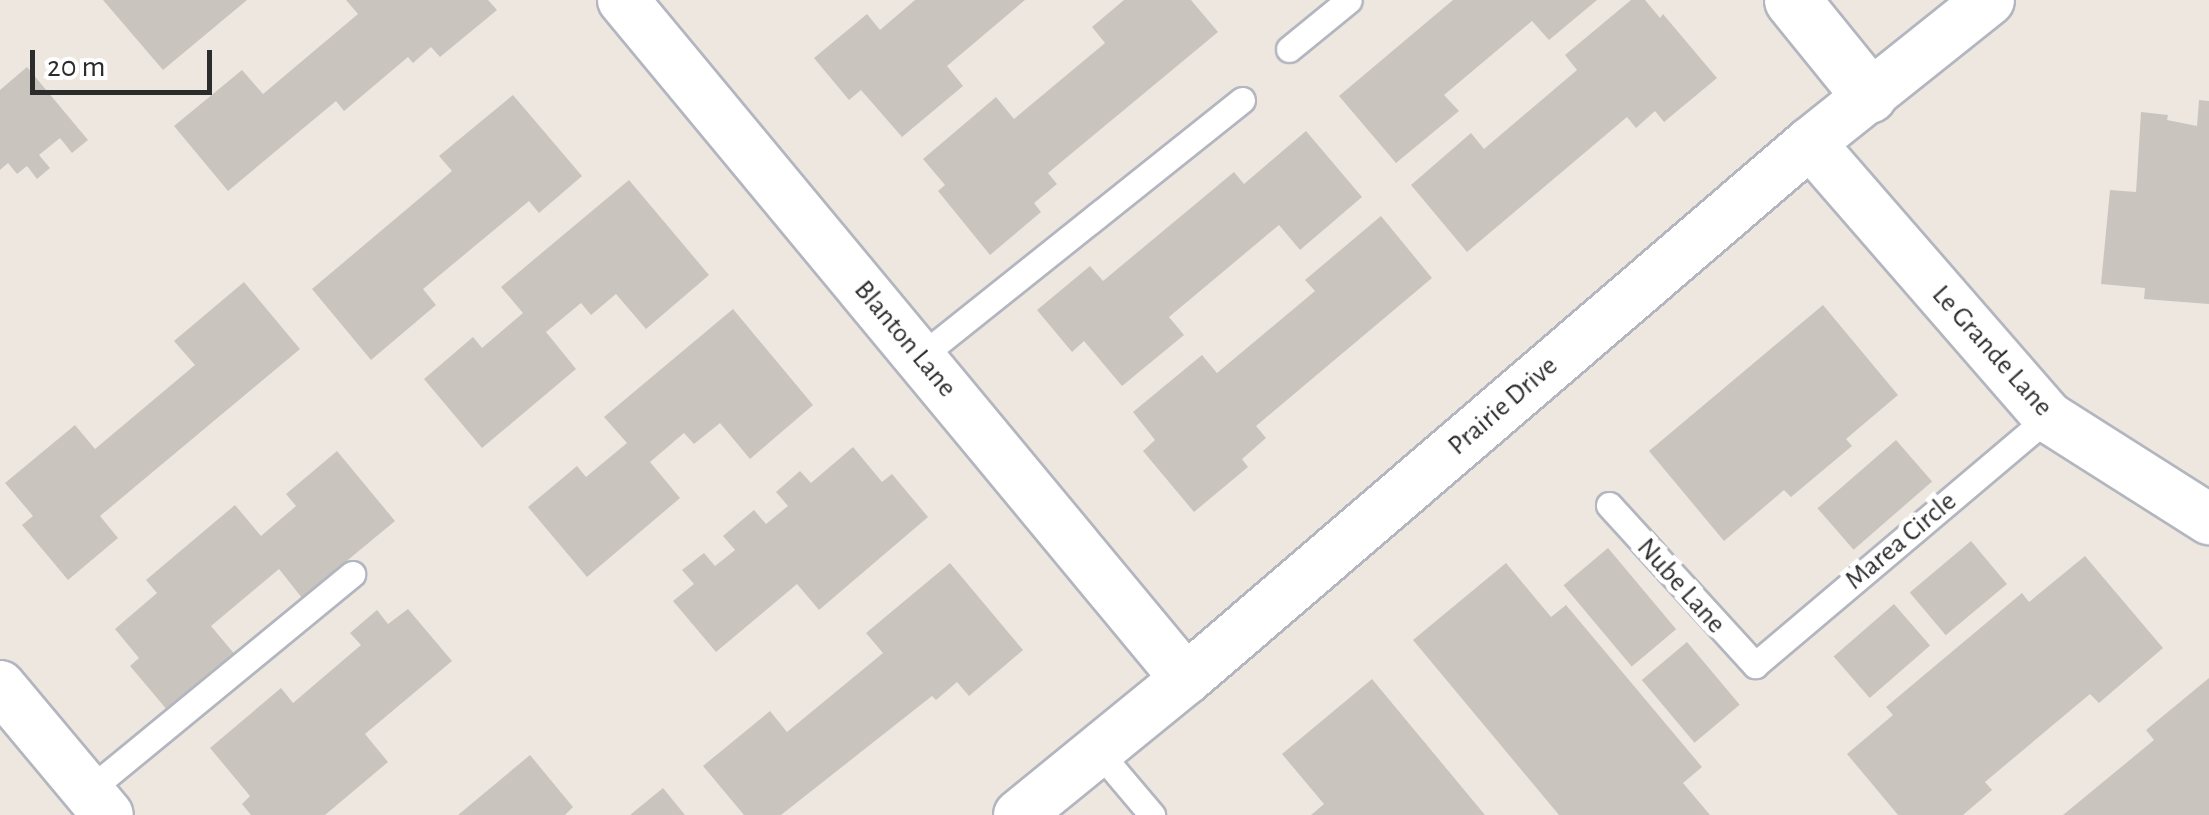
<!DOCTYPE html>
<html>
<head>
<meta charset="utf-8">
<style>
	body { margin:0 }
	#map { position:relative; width:2209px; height:815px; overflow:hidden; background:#ede7e0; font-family:"Alegreya Sans",sans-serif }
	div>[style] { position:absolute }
	.building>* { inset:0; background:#c9c5be; transform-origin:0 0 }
	.roads { filter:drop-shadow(2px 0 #b3b6bf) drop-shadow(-2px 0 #b3b6bf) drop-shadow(0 2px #b3b6bf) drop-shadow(0 -2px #b3b6bf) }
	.service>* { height:25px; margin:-12.5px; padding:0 12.5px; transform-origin:12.5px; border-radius:12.5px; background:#fff }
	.minor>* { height:50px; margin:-25px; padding:0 25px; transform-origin:25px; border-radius:25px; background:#fff }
	.tertiary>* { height:55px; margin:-27.5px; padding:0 27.5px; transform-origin:27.5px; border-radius:27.5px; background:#fff }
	span { translate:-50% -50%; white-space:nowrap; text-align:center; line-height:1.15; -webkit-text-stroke:10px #fff; paint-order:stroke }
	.street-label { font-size:28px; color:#2c2c2c }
	.scale { position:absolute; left:30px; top:50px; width:182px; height:45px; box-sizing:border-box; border:5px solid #2c2c2c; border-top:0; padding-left:12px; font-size:30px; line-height:35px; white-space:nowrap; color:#2c2c2c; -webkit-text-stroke:8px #fff; paint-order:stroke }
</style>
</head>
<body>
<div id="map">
	<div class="building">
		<div style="clip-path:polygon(103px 0,247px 0,163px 70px)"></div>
		<div style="clip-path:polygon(346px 0,488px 0,497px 10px,440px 57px,431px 47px,413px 63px,408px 57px,344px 111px,336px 101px,228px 191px,174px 126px,242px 70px,263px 94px,358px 14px)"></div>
		<div style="clip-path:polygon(915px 0,1025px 0,947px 66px,963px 86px,902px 137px,861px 90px,849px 100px,814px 58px,867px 14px,880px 30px)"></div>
		<div style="clip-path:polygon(1124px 0,1191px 0,1218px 32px,1048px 173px,1057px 184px,1034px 203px,1041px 212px,990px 255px,938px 191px,945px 185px,923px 159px,996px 97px,1014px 119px,1105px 43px,1092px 27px)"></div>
		<div style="clip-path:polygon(1453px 0,1597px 0,1549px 40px,1532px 21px,1444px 95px,1459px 111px,1396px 163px,1339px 96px)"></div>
		<div style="clip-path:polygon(1631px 0,1645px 0,1660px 18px,1663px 14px,1717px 78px,1664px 122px,1655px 111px,1636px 128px,1627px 117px,1467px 252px,1411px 185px,1471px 133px,1484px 149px,1577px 70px,1565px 55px)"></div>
		<div style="clip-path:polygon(27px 67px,88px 140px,72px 153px,60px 138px,39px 155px,50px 168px,37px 179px,27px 166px,17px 174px,8px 163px,0 170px,0 90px)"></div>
		<div style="clip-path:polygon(513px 95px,582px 176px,539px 213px,529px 201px,423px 289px,436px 305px,371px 360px,312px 289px,452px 171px,439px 156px)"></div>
		<div style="clip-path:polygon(2199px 100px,2209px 101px,2209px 304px,2144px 299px,2145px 288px,2101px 284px,2110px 190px,2136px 192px,2141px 112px,2168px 115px,2167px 120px,2197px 126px)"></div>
		<div style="clip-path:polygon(1306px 131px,1362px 197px,1300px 250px,1279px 225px,1169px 317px,1184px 335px,1122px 386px,1084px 341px,1072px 352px,1037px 310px,1090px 266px,1103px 281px,1234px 172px,1244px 184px)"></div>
		<div style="clip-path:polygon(629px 180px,709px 275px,646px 329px,616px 294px,591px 315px,581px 303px,546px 332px,576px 369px,482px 448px,424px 379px,473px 337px,482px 348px,523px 313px,501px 287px)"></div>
		<div style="clip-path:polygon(1381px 216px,1432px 278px,1256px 426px,1266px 438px,1242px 459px,1248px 467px,1194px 512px,1143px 451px,1155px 440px,1133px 412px,1202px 355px,1217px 373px,1315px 291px,1305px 280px)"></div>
		<div style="clip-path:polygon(244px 282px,300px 349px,100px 516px,118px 538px,68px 580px,22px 525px,33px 516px,5px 483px,75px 425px,95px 449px,195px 365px,174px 341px)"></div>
		<div style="clip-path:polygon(1823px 305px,1898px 395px,1846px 439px,1852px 446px,1791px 497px,1784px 490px,1724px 541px,1649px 451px)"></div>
		<div style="clip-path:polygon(733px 309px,813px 405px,750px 459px,720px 423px,694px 444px,684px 433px,650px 462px,680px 498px,587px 577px,528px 507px,577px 466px,586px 477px,627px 443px,604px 417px)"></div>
		<div style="left:1896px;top:440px;width:55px;height:104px;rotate:49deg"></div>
		<div style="clip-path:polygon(853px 447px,882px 482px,892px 474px,928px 517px,819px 610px,797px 584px,716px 652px,673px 601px,694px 584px,682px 570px,704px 553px,715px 566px,735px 550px,723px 536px,754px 510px,766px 524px,788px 506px,776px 492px,800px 471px,811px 483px)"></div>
		<div style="clip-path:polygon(337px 451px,395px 521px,302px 598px,279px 569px,211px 626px,237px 657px,168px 711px,130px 666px,139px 658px,115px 629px,157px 593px,146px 580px,235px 505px,261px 536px,296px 506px,286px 494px)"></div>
		<div style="left:1971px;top:541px;width:56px;height:80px;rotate:50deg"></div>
		<div style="left:1608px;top:548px;width:106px;height:58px;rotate:50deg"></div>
		<div style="clip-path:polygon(2085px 556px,2163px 648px,2099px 703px,2090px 694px,1985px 782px,1992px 790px,1963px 815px,1898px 815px,1847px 754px,1893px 715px,1886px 707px,2022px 593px,2029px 602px)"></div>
		<div style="clip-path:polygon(950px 563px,1023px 650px,969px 696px,957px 682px,936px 700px,932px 696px,781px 815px,744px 815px,703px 766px,770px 711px,787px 732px,883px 653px,866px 633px)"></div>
		<div style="clip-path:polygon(1506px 563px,1551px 617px,1566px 605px,1702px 767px,1683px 783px,1710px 815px,1559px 815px,1413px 640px)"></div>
		<div style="left:1894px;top:604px;width:55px;height:80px;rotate:49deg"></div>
		<div style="clip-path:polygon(408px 609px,452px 661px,365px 734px,388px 762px,325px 815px,251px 815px,242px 804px,250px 796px,210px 748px,281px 688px,293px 703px,361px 645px,350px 633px,377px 610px,388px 624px)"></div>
		<div style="left:1687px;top:642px;width:82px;height:59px;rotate:50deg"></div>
		<div style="clip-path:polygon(2209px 678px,2209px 815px,2063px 815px,2154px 740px,2146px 730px)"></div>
		<div style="clip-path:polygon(1372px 679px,1485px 815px,1311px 815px,1324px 804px,1282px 754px)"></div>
		<div style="clip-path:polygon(530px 755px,573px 807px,565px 815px,458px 815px)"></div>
		<div style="clip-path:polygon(663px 788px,685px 815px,630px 815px)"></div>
	</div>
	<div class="roads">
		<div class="service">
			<div style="left:1289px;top:49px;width:77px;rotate:-39.2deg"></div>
			<div style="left:920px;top:357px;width:412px;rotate:-38.6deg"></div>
			<div style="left:1609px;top:505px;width:217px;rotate:47.6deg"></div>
			<div style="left:1755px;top:665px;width:384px;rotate:-40.2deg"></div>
			<div style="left:1098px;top:751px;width:84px;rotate:49.8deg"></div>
			<div style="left:88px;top:791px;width:342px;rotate:-39.4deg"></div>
		</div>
		<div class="minor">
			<div style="left:623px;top:0;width:882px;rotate:50.34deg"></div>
			<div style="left:1810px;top:143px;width:363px;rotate:49deg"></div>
			<div style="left:2048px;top:417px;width:191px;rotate:32.4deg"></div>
			<div style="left:0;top:686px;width:168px;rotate:50.1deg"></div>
			<div style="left:1019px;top:815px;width:215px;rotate:-39.2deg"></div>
			<div style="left:1186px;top:679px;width:823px;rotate:-40.66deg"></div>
			<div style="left:1810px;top:143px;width:229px;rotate:-38.6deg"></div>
		</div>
		<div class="tertiary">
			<div style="left:1792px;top:0;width:122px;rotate:51deg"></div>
		</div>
	</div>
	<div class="street-label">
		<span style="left:905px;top:339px;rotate:50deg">Blanton Lane</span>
		<span style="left:1992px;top:351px;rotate:48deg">Le Grande Lane</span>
		<span style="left:1503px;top:406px;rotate:-41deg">Prairie Drive</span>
		<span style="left:1901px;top:541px;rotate:-40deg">Marea Circle</span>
		<span style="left:1681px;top:586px;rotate:48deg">Nube Lane</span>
	</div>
	<div class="scale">20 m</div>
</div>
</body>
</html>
